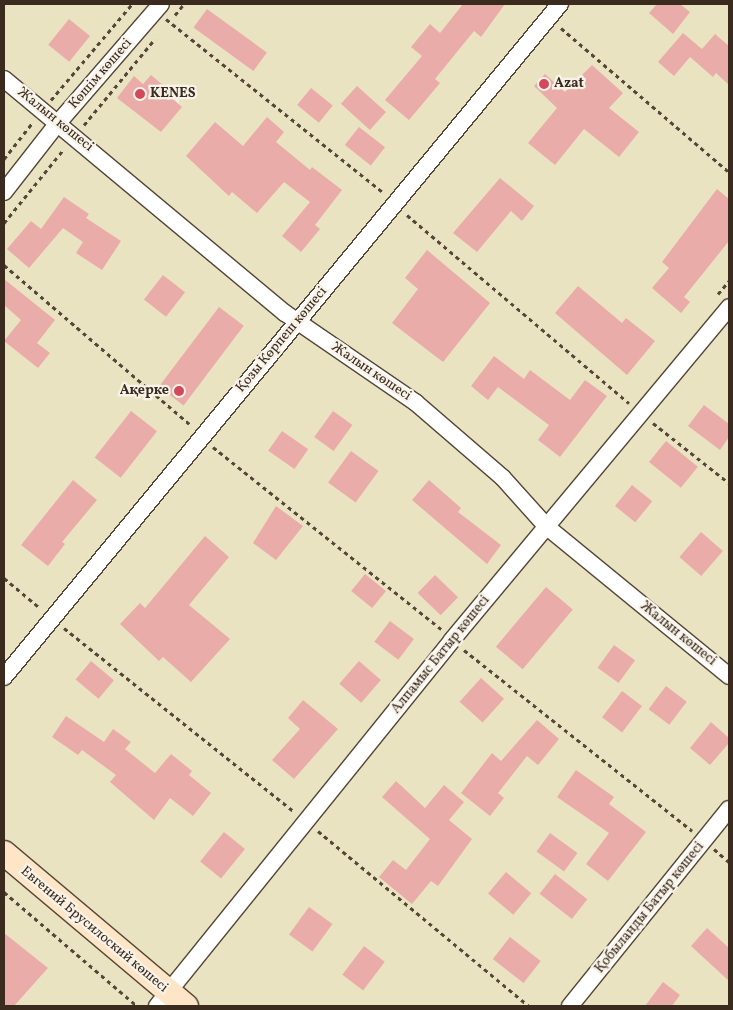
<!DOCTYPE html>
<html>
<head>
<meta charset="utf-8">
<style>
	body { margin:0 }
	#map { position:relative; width:733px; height:1010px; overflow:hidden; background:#eae3c2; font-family:Vollkorn,serif }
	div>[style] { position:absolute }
	.building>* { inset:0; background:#eaaca9; transform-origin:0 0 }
	.path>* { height:3px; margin-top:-1.5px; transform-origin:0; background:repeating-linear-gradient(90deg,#554637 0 4px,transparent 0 8px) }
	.roads { filter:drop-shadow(1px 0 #554637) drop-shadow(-1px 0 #554637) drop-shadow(0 1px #554637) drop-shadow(0 -1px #554637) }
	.street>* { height:16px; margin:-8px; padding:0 8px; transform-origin:8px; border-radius:8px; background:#fff }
	.secondary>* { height:24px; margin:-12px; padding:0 12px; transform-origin:12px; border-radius:12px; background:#fde5c5 }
	.dots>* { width:14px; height:14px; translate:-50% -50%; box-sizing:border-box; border:2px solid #f7f3e8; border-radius:50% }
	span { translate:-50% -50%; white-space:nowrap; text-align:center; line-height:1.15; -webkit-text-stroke:4.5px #f7f3e8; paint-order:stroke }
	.street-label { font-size:14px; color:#3b2a1e }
	.poi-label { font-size:14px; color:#3b2a1e; font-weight:700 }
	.left { translate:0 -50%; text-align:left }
	.right { translate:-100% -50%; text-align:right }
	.frame { position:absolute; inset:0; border:5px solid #3b2a1e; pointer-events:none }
</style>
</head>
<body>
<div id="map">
	<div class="building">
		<div style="clip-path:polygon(463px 4px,505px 4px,481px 37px,474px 31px,435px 79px,440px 83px,409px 120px,385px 100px,422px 56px,411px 47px,430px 24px,440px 33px)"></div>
		<div style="clip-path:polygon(657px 4px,680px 4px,690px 12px,673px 34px,649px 13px)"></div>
		<div style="left:207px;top:9px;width:74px;height:23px;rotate:36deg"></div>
		<div style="left:69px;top:19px;width:27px;height:33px;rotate:39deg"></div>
		<div style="clip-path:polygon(683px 33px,702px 49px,715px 34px,729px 46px,729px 85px,716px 73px,713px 77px,690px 57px,674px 76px,658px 62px)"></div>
		<div style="clip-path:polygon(592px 65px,623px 93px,609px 108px,639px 132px,619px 157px,584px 129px,555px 165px,528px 143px,557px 108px,534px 86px,545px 74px,565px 92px)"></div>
		<div style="clip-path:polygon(151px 75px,164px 86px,161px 89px,182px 107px,161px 132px,117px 98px,134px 76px,143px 84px)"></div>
		<div style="left:357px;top:86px;width:39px;height:24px;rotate:42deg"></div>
		<div style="left:311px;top:88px;width:28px;height:22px;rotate:39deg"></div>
		<div style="clip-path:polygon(267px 117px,284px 132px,276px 142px,310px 170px,312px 167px,342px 190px,315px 225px,320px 229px,301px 252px,282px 236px,310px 202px,284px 182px,257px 213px,232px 192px,229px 196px,186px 156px,215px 122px,243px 146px)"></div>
		<div style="left:359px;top:127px;width:33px;height:23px;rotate:38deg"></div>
		<div style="clip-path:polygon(500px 178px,534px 206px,522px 221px,511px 211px,477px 252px,453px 233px)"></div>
		<div style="clip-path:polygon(717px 189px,729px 199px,729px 241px,684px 297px,690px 302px,681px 313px,652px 288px,669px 268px,662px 262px)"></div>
		<div style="clip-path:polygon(64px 197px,89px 214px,86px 218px,121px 241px,102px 270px,76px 253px,83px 242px,63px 228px,29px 268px,7px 249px,31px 221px,41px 229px)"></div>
		<div style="clip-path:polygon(427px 250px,490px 303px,443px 362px,392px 323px,418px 289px,405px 278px)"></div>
		<div style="left:163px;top:275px;width:28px;height:31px;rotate:38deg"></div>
		<div style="clip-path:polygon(4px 279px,55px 320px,37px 343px,50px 353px,38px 368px,4px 341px,21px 320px,4px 305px)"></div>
		<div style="clip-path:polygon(578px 286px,622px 323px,626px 318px,655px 341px,627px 375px,555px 313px)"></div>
		<div style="left:219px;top:307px;width:31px;height:100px;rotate:37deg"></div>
		<div style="clip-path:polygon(494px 356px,524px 379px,530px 370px,570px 400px,585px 380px,607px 396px,560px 457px,538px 440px,549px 425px,498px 387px,488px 400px,471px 386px)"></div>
		<div style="clip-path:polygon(704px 405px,729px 424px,729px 437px,720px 450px,688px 426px)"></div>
		<div style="left:131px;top:411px;width:33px;height:59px;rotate:38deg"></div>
		<div style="left:333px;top:411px;width:24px;height:32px;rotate:36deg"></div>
		<div style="left:282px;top:431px;width:32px;height:24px;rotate:35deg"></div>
		<div style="left:666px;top:441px;width:41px;height:27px;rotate:39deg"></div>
		<div style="left:351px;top:451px;width:34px;height:39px;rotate:36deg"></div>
		<div style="clip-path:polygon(73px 480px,97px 500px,62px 542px,65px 544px,48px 566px,21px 545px)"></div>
		<div style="clip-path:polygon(429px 480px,461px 508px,458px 512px,501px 545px,487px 564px,412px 500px)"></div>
		<div style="left:632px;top:485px;width:26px;height:27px;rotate:39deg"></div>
		<div style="clip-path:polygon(276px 506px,303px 526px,276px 560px,253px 543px)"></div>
		<div style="left:701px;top:532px;width:29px;height:33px;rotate:41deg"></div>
		<div style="clip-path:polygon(205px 536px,229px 557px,189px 605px,230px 639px,191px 682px,163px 657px,159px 661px,120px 624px,140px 603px,145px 608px)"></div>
		<div style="left:365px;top:574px;width:27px;height:22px;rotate:39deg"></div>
		<div style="left:435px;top:575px;width:32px;height:25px;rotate:44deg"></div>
		<div style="left:546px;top:587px;width:35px;height:78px;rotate:40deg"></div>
		<div style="left:390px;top:621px;width:30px;height:26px;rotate:37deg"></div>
		<div style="left:614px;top:645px;width:26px;height:28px;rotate:36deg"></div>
		<div style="left:91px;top:661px;width:30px;height:24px;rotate:40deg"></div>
		<div style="left:359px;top:661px;width:29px;height:30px;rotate:41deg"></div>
		<div style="left:481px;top:678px;width:31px;height:32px;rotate:42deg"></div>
		<div style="left:666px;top:686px;width:26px;height:29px;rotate:37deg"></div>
		<div style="left:622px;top:691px;width:25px;height:33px;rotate:37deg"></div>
		<div style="clip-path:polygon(303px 700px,338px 729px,294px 779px,272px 760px,300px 729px,288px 718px)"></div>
		<div style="clip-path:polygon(66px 716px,104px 742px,113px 729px,131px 742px,125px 749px,155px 773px,171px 754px,192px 771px,189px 775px,211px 793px,193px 816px,170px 798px,154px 820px,110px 782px,116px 775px,82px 750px,78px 755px,52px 737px)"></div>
		<div style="clip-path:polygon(537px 720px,559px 739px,538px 765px,527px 756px,498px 793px,504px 798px,490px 816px,461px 793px,492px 753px,501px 761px)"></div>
		<div style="clip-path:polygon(711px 722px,729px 738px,729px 743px,710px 765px,690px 748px)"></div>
		<div style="clip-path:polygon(576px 770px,614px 797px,609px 804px,646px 832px,608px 881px,586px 864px,609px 833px,557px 797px)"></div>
		<div style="clip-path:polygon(396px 781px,425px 808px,444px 785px,464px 802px,449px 820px,472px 839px,438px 886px,431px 881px,412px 904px,379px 877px,393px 860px,406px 870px,430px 839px,382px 797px)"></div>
		<div style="left:224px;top:832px;width:27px;height:38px;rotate:39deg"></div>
		<div style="left:550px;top:833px;width:34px;height:23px;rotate:36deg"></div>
		<div style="left:506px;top:872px;width:33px;height:28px;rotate:40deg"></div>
		<div style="left:555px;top:874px;width:41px;height:25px;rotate:38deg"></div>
		<div style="left:309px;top:907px;width:29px;height:34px;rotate:36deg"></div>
		<div style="clip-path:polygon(707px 928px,729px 948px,729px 981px,691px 946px)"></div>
		<div style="clip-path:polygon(4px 933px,48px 968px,14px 1006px,4px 1006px)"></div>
		<div style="left:510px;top:937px;width:39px;height:28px;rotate:38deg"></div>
		<div style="left:364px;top:946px;width:26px;height:36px;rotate:37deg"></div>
		<div style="clip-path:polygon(663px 982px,680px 995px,672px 1006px,645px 1006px)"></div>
	</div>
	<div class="path">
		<div style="left:175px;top:15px;width:14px;rotate:-51deg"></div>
		<div style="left:166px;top:19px;width:279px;rotate:38.6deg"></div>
		<div style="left:561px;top:28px;width:221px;rotate:40.6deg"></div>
		<div style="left:51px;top:100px;width:126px;rotate:-49.8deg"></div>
		<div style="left:84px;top:125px;width:112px;rotate:-50.5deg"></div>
		<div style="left:4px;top:159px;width:47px;rotate:-51.9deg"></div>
		<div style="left:407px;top:215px;width:291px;rotate:40.3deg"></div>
		<div style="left:4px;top:223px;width:95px;rotate:-51deg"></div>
		<div style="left:4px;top:265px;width:246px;rotate:40.6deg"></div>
		<div style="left:718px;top:294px;width:17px;rotate:-50deg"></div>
		<div style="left:653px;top:423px;width:97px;rotate:38.3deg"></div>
		<div style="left:213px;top:447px;width:292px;rotate:38.6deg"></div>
		<div style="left:4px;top:578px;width:47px;rotate:39.8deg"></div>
		<div style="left:64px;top:628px;width:293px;rotate:38.6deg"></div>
		<div style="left:464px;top:650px;width:291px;rotate:38.4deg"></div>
		<div style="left:318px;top:831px;width:274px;rotate:39.7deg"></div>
		<div style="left:714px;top:849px;width:20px;rotate:41deg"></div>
		<div style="left:4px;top:892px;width:175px;rotate:40.6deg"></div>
	</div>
	<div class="roads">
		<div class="street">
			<div style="left:4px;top:79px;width:366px;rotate:39.8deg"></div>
			<div style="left:285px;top:313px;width:158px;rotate:34.4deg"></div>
			<div style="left:415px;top:402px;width:116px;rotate:40.8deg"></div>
			<div style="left:503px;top:478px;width:66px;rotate:48.1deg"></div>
			<div style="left:547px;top:527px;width:235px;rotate:39.3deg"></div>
			<div style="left:4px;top:192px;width:88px;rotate:-52deg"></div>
			<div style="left:58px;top:123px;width:157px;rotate:-49.1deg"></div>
			<div style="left:4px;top:677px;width:873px;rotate:-50.44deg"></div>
			<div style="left:157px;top:1006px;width:470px;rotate:-51.1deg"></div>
			<div style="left:452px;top:640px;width:433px;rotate:-50.2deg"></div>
			<div style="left:570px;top:1006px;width:253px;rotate:-51.1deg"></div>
		</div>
		<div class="secondary">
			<div style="left:4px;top:853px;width:238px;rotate:40.1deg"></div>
		</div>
	</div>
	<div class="dots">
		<div style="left:544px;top:84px;background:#d1495b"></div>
		<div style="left:140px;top:94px;background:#d1495b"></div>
		<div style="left:179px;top:391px;background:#d1495b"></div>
	</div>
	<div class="street-label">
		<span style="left:101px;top:74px;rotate:-49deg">Көшім көшесі</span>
		<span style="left:55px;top:120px;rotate:39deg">Жалын көшесі</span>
		<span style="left:282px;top:340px;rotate:-50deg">Қозы Көрпеш көшесі</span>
		<span style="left:371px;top:372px;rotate:34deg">Жалын көшесі</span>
		<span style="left:678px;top:634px;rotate:39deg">Жалын көшесі</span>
		<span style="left:441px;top:655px;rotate:-51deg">Алпамыс Батыр көшесі</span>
		<span style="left:650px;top:908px;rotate:-51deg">Қобыланды Батыр көшесі</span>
		<span style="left:94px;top:930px;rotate:40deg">Евгений Брусилоский көшесі</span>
	</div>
	<div class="poi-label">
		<span class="left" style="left:554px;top:84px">Azat</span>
		<span class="left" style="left:150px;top:94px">KENES</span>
		<span class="right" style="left:169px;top:391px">Ақерке</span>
	</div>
	<div class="frame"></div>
</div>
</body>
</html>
